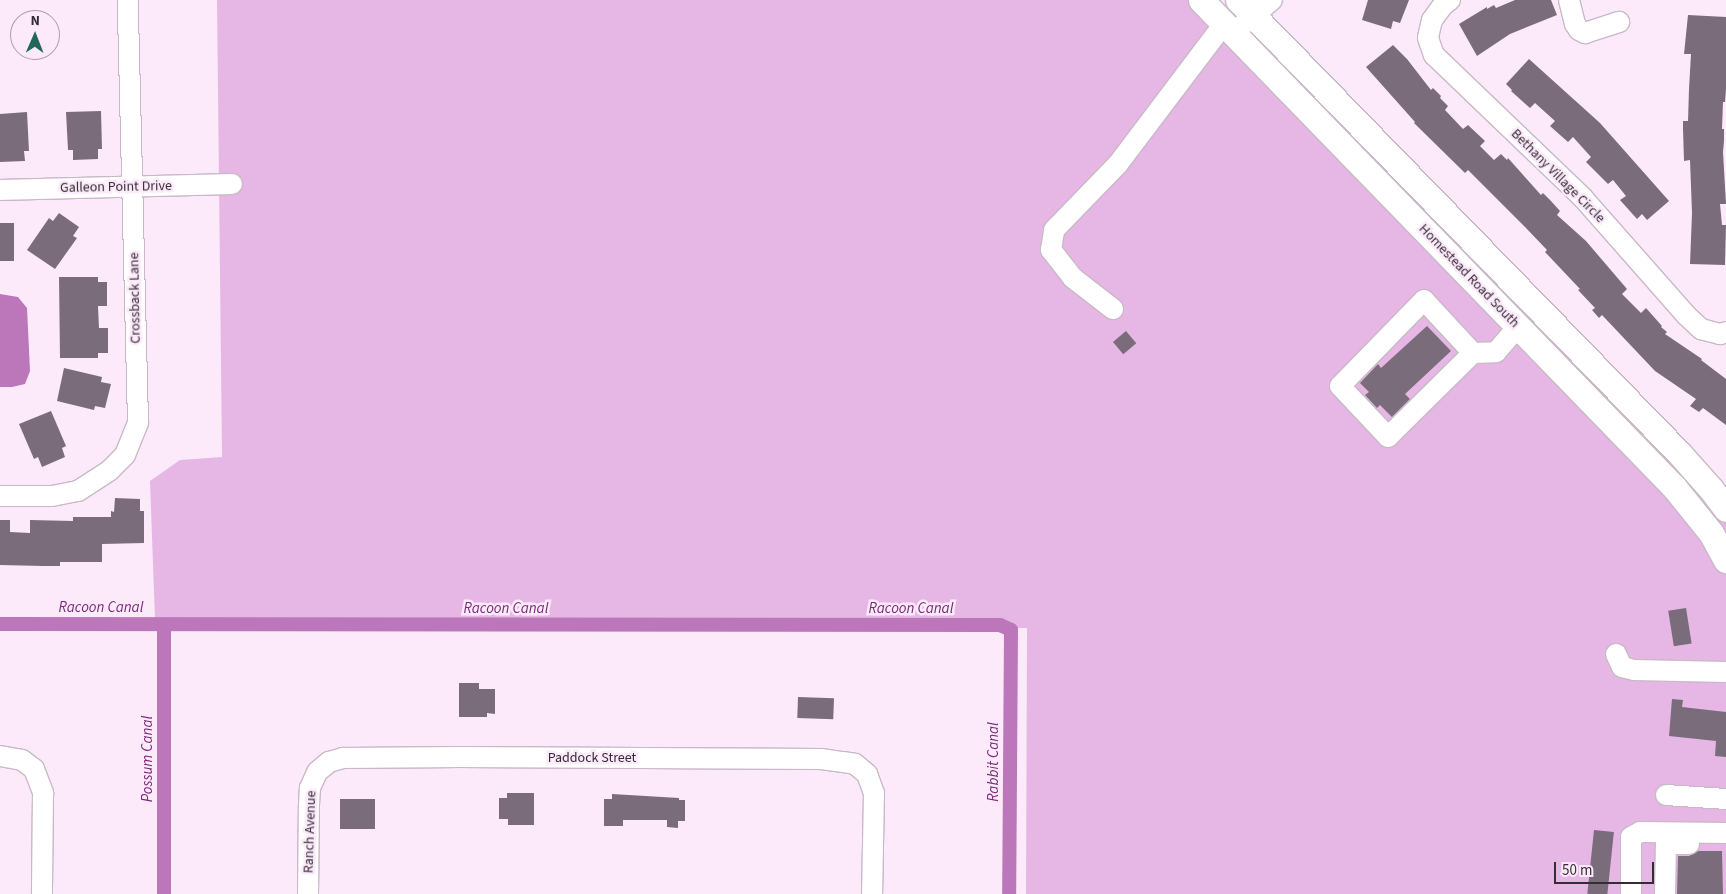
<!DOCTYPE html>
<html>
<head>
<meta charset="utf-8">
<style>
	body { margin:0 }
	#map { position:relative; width:1726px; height:894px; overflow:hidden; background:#fceafb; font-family:"Source Sans 3",sans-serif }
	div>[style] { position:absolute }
	.green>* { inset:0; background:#e6b7e4 }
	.water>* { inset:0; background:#bb77b9 }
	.canal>* { height:14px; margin:-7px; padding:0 7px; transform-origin:7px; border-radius:7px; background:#bb77b9 }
	.building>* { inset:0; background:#7b6c7b; transform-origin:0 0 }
	.roads { filter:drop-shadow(1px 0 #c9b9c8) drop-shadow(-1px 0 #c9b9c8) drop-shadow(0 1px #c9b9c8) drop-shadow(0 -1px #c9b9c8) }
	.minor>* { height:20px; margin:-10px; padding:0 10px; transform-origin:10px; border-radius:10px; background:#fff }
	.major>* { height:25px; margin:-12.5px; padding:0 12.5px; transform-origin:12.5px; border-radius:12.5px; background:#fff }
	span { translate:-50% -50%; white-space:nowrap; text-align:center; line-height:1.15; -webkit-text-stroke:5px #fceafb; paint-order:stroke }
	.street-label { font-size:14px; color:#342e34 }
	.water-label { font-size:15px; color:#7a287a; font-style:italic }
	.north { position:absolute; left:10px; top:10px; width:50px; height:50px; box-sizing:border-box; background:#fceafb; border:1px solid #ac9fab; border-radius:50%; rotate:1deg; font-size:14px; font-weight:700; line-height:20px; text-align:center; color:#342e34 }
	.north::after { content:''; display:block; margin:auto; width:18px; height:22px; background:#22675a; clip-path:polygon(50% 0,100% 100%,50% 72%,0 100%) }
	.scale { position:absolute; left:1554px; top:862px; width:100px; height:22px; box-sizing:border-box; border:2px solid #342e34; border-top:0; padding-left:6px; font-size:15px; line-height:18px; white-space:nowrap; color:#342e34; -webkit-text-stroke:4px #fceafb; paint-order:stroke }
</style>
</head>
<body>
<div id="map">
	<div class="green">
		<div style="clip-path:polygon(217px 0,1191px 0,1705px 538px,1726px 574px,1726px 894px,1026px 894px,1027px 628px,155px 620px,150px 481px,180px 460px,222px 457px)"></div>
		<div style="clip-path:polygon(1253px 26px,1719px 512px,1726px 523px,1726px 545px,1244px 34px)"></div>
	</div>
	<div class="water">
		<div style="clip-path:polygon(0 294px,18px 297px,27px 308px,30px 371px,25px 384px,12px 387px,0 387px)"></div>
	</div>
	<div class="canal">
		<div style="left:0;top:624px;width:1000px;rotate:0.06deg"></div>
		<div style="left:1000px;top:625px;width:12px;rotate:24deg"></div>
		<div style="left:1011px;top:630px;width:264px;rotate:90.4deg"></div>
		<div style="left:164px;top:894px;width:269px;rotate:-90deg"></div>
	</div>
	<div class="building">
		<div style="clip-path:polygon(1368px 0,1409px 0,1400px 23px,1393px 21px,1391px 29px,1362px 20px)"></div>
		<div style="clip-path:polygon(1515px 0,1551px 0,1557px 15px,1510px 34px,1477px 56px,1459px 24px,1487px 7px,1487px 9px,1494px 5px,1496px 8px)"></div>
		<div style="clip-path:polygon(1688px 15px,1726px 17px,1726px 89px,1725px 102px,1723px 102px,1722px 129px,1724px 129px,1724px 141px,1723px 152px,1726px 204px,1720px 204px,1722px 225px,1726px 225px,1725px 265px,1690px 264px,1692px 213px,1690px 160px,1684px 161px,1683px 129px,1683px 121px,1688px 121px,1689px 89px,1691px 54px,1684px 54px)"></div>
		<div style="clip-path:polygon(1393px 45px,1407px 59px,1431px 90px,1433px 88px,1441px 96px,1440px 98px,1448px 106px,1445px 110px,1463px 129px,1468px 125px,1485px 141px,1480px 146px,1494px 160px,1501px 154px,1507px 160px,1508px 158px,1541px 195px,1543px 193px,1551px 201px,1560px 211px,1557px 215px,1586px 241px,1627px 289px,1622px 294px,1641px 313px,1646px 308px,1662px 326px,1661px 327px,1667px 332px,1665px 334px,1702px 359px,1701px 360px,1726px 379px,1726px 425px,1703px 408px,1699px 412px,1690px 406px,1696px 399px,1655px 371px,1602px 315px,1599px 318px,1592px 310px,1595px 308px,1578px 290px,1580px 289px,1545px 252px,1547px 250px,1526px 228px,1468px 170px,1465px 173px,1414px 123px,1415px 122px,1366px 67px)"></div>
		<div style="clip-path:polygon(1529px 59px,1600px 123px,1669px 201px,1647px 220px,1642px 214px,1637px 219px,1620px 200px,1626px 196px,1613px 180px,1608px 184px,1586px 162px,1591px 157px,1573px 137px,1568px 142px,1550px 126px,1555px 121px,1535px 103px,1530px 108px,1511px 91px,1512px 90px,1506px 84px)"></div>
		<div style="clip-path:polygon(101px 111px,102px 149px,98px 149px,98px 159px,73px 160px,73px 150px,68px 150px,66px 112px)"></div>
		<div style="clip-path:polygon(27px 112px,29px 151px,24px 151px,25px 161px,0 162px,0 114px)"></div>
		<div style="clip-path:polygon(59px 213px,79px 227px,73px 236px,77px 238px,55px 269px,27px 250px,49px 218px,53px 221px)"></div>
		<div style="left:0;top:223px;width:14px;height:38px"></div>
		<div style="clip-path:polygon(59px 277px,98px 277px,98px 282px,107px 282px,107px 306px,98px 306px,99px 328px,108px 328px,108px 353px,98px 353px,98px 358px,60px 358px)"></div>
		<div style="clip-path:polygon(1427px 326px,1451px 351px,1405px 394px,1410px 399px,1392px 417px,1380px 405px,1377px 408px,1365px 395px,1369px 392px,1360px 383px,1378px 364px,1381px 368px)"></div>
		<div style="left:1126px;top:331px;width:16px;height:17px;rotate:50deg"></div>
		<div style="clip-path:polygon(64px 368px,102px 377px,101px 382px,111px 384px,105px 408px,95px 406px,94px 410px,57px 401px)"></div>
		<div style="clip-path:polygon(51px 411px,66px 446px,62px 448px,65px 457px,42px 467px,38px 457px,34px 459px,19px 424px)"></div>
		<div style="clip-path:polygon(115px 498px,140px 499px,140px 511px,144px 511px,144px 543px,102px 544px,102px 562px,60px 562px,60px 566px,43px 566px,0 565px,0 520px,10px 520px,10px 532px,30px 533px,30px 520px,73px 521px,73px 517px,111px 517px,111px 511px,114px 512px)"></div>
		<div style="left:1686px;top:608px;width:36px;height:18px;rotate:81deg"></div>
		<div style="clip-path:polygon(459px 683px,479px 683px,479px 689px,495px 689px,495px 714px,487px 713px,487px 717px,459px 717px)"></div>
		<div style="left:798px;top:697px;width:36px;height:21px;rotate:2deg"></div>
		<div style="clip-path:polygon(1672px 699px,1683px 700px,1682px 707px,1726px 712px,1726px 757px,1715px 756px,1716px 741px,1669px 736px)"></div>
		<div style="clip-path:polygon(507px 793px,534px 793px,534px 825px,508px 825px,508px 819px,499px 819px,499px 798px,507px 798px)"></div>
		<div style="clip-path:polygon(612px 794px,679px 798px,679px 800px,685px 800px,685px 821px,678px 821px,678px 828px,667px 827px,667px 820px,623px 820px,623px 826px,604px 826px,604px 799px,612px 799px)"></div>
		<div style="left:340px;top:799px;width:35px;height:30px"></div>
		<div style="left:1594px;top:830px;width:20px;height:64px;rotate:6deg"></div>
		<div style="clip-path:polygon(1698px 851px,1722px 851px,1723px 894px,1677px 894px,1678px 856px,1689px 856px)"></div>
	</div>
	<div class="roads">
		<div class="minor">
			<div style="left:1450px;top:0;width:9px;rotate:144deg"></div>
			<div style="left:1443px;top:5px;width:19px;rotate:126deg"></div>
			<div style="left:1432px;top:20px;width:18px;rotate:103deg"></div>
			<div style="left:1428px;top:38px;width:18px;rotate:71deg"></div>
			<div style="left:1434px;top:55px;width:207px;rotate:43.8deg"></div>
			<div style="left:1583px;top:198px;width:156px;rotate:48.6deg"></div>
			<div style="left:1686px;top:315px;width:21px;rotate:43deg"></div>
			<div style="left:1701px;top:329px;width:20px;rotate:15deg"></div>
			<div style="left:1720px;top:334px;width:6px;rotate:-18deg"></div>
			<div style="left:1569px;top:0;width:25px;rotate:76deg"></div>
			<div style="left:1575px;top:24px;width:7px;rotate:56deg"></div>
			<div style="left:1579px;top:30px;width:7px;rotate:27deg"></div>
			<div style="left:1585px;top:33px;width:36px;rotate:-18deg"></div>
			<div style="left:1233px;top:33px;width:51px;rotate:-40.2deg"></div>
			<div style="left:0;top:190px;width:232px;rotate:-1.5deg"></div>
			<div style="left:1113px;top:309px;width:51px;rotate:-142.2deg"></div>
			<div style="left:1073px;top:278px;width:36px;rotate:-128deg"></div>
			<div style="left:1051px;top:250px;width:20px;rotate:-81deg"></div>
			<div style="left:1054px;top:230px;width:92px;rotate:-45.9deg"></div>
			<div style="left:1118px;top:164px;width:176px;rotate:-52.9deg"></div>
			<div style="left:1473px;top:353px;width:72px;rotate:-132.8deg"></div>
			<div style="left:1424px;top:300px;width:120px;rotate:134.3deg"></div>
			<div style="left:1340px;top:386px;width:70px;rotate:46.7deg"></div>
			<div style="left:1388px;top:437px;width:120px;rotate:-44.7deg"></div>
			<div style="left:1473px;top:353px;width:23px;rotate:-2deg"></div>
			<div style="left:1496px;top:352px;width:33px;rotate:-49deg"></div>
			<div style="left:0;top:496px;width:52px"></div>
			<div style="left:52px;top:496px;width:26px;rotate:-11deg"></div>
			<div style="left:78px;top:491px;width:38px;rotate:-33deg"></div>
			<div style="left:110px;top:470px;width:21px;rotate:-45deg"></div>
			<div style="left:125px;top:455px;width:35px;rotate:-68deg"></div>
			<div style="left:138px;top:422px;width:422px;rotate:-91.4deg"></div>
			<div style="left:1616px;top:654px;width:14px;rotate:65deg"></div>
			<div style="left:1622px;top:667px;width:12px;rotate:14deg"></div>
			<div style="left:1634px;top:670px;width:92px;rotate:1.2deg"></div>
			<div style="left:0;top:756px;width:22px;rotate:10deg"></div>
			<div style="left:22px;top:760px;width:15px;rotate:37deg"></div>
			<div style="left:34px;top:769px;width:26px;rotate:69deg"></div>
			<div style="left:43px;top:793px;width:101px;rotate:90.6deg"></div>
			<div style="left:1666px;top:795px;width:60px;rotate:3.8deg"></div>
			<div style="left:308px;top:894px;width:89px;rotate:-89.4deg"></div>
			<div style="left:309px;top:805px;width:17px;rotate:-87deg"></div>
			<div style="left:310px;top:788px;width:17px;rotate:-66deg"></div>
			<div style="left:317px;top:772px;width:16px;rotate:-40deg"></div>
			<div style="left:329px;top:762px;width:15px;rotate:-16deg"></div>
			<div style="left:343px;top:758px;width:117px;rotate:-0.5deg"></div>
			<div style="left:460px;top:757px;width:361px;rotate:0.3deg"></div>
			<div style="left:821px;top:759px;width:34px;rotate:8deg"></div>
			<div style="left:855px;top:764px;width:16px;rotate:40deg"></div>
			<div style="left:867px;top:774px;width:20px;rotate:70deg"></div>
			<div style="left:874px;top:793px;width:101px;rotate:91.1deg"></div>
			<div style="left:1631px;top:894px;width:57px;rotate:-90deg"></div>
			<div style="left:1631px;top:837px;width:10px;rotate:-29deg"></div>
			<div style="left:1640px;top:832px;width:86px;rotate:0.7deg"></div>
			<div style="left:1665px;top:894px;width:50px;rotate:-88.9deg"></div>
			<div style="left:1666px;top:844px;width:23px"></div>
		</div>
		<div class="major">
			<div style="left:1201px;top:0;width:679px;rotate:45.84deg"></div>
			<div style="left:1674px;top:487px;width:59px;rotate:51.2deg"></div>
			<div style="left:1711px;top:533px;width:31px;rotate:61deg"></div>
			<div style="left:1238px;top:0;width:632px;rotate:45.77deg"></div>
			<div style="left:1679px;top:453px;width:48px;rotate:48.4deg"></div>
			<div style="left:1711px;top:489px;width:25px;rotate:53deg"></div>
		</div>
	</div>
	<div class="street-label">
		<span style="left:1558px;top:176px;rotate:45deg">Bethany Village Circle</span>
		<span style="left:116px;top:187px;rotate:-1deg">Galleon Point Drive</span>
		<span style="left:1469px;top:276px;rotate:46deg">Homestead Road South</span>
		<span style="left:135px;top:298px;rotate:-91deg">Crossback Lane</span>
		<span style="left:592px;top:758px">Paddock Street</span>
		<span style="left:310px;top:832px;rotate:-88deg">Ranch Avenue</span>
	</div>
	<div class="water-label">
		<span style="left:101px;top:608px">Racoon Canal</span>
		<span style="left:506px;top:609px">Racoon Canal</span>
		<span style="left:911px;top:609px">Racoon Canal</span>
		<span style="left:148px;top:759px;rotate:-90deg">Possum Canal</span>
		<span style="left:994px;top:762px;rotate:-90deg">Rabbit Canal</span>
	</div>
	<div class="north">N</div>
	<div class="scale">50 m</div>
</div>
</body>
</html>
